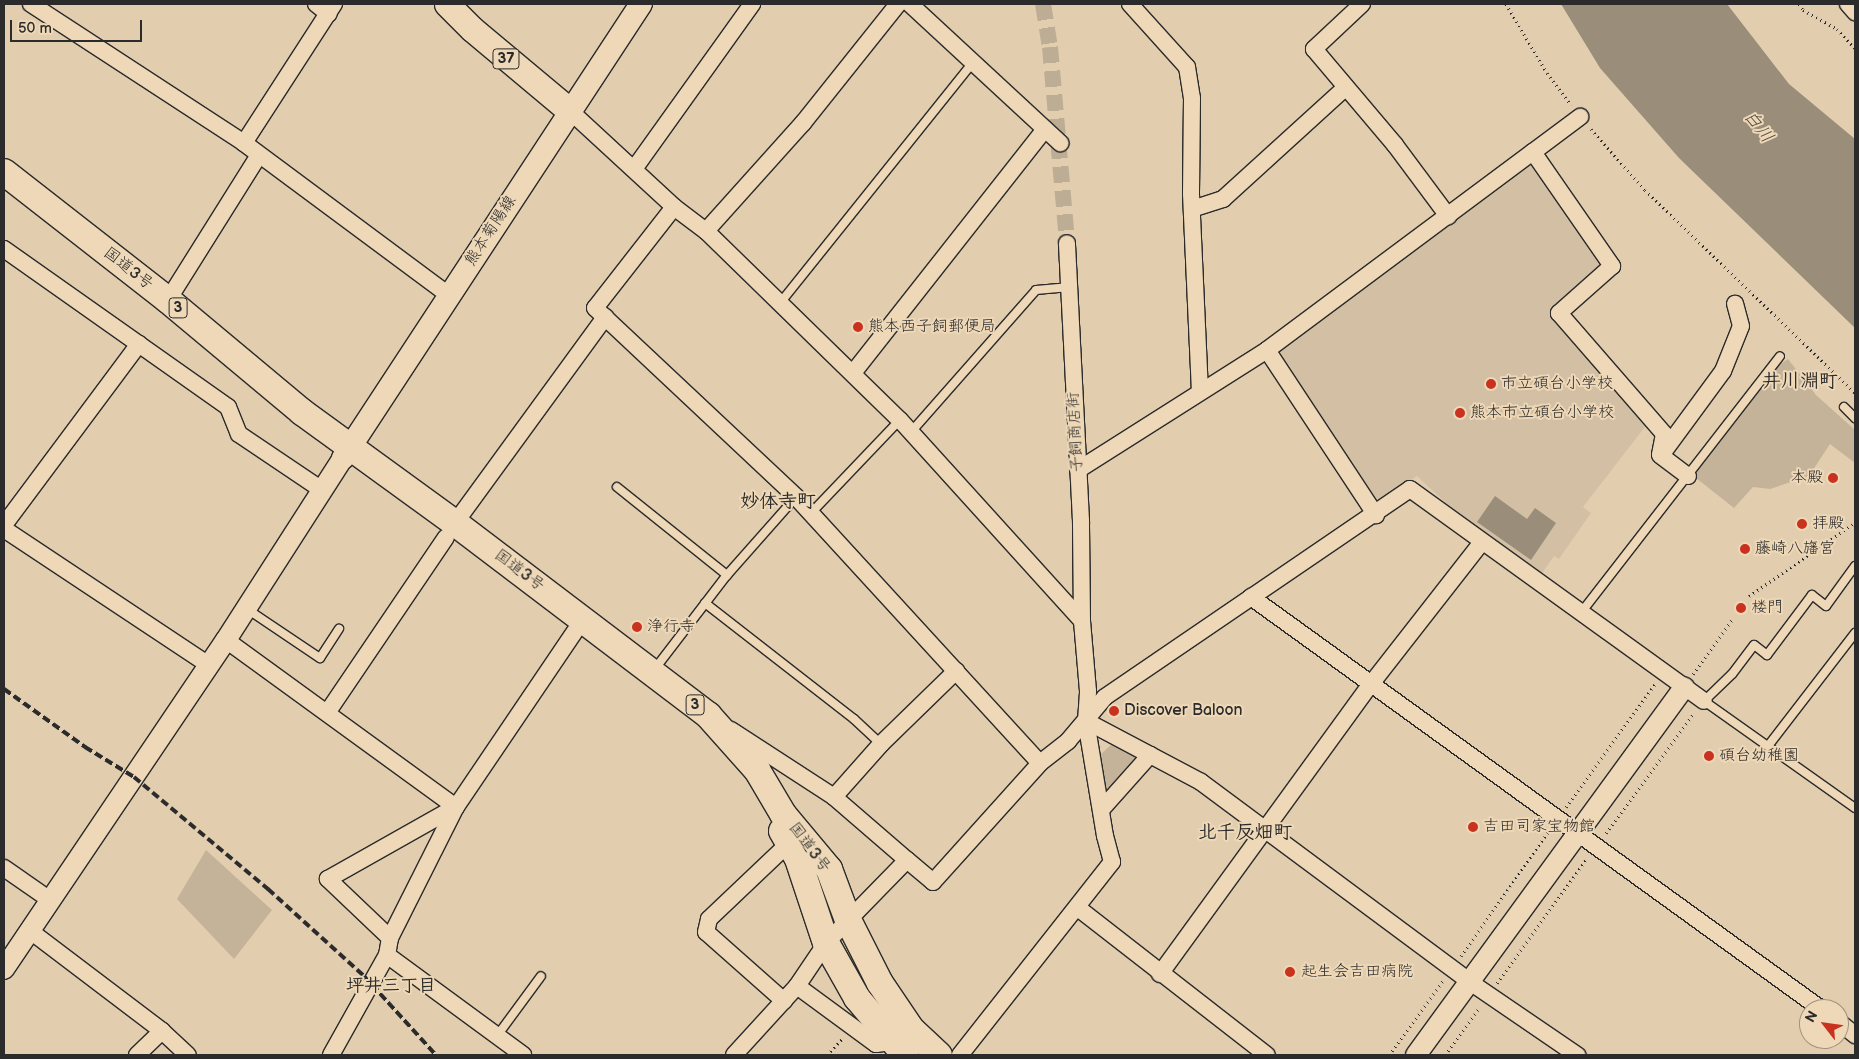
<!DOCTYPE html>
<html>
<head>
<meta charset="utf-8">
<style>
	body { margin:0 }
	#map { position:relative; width:1859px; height:1059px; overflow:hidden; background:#e2ceaf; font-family:"Balsamiq Sans","Klee One",sans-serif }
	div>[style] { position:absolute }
	.built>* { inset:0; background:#d3c0a4 }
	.green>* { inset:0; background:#c4b399 }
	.water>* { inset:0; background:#9a8d7a }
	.minor-tunnel>* { height:16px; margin-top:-8px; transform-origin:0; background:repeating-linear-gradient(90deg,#bdad95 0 16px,transparent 0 24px) }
	.path>* { height:3px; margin-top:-1.5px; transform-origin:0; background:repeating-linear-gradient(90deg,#2b2b2b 0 1px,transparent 0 5px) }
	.roads { filter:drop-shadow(1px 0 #2b2b2b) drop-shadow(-1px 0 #2b2b2b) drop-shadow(0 1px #2b2b2b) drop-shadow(0 -1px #2b2b2b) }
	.service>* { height:8px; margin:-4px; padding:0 4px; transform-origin:4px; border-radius:4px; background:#eed8b7 }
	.minor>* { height:16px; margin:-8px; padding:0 8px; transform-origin:8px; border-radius:8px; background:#eed8b7 }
	.tertiary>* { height:20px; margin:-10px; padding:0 10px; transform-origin:10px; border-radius:10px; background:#eed8b7 }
	.secondary>* { height:22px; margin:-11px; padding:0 11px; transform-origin:11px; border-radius:11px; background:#eed8b7 }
	.primary>* { height:25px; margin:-12.5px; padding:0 12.5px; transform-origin:12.5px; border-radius:12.5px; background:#eed8b7 }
	.trunk>* { height:26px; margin:-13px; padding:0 13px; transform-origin:13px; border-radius:13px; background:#eed8b7 }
	.rail>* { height:4px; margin-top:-2px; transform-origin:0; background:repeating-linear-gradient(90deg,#2b2b2b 0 8px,transparent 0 12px) }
	.dots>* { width:14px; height:14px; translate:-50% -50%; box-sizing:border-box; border:2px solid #eed8b7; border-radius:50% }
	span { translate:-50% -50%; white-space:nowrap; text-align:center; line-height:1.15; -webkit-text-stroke:4px #eed8b7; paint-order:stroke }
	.shield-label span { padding:1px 4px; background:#eed8b7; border:1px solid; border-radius:4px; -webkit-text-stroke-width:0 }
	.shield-label { font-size:15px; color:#2b2b2b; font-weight:700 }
	.street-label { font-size:16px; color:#2b2b2b }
	.poi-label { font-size:16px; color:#2b2b2b }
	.left { translate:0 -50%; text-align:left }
	.right { translate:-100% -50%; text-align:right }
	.water-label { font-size:18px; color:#4c4843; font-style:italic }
	.neighbourhood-label { font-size:18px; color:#2b2b2b; font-weight:700 }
	.quarter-label { font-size:19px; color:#2b2b2b; font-weight:700 }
	.frame { position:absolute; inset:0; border:5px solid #2b2b2b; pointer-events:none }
	.north { position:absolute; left:1799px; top:999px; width:50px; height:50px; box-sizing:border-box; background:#eed8b7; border:1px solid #a0937f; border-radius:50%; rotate:300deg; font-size:14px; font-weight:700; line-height:20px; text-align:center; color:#2b2b2b }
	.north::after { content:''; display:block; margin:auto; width:18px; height:22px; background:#c8321e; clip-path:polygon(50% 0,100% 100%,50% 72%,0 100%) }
	.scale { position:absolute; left:10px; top:20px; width:132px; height:22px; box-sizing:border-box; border:2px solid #2b2b2b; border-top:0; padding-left:6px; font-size:15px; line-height:18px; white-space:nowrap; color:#2b2b2b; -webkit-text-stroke:4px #eed8b7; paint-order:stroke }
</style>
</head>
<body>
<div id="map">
	<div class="built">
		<div style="clip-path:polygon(1536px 161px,1602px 266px,1555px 310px,1648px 423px,1583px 507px,1591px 513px,1559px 559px,1554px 556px,1540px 576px,1464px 520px,1417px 476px,1382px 500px,1372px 498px,1280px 353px,1283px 343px)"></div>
	</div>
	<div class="green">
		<div style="clip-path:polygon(1788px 359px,1816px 395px,1855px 430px,1855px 463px,1830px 444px,1809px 476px,1770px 489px,1753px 487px,1734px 508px,1696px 478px,1698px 468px,1779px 365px)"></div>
		<div style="clip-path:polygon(1116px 740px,1143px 755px,1106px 796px,1097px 758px)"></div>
		<div style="clip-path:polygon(206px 850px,272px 910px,234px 959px,177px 899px)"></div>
	</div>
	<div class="water">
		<div style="clip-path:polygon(1561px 4px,1727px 4px,1789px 84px,1855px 139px,1855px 328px,1679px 158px,1600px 68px)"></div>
		<div style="clip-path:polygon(1495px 496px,1527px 519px,1535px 508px,1556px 523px,1531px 560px,1477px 522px)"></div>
	</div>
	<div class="minor-tunnel">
		<div style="left:1043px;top:4px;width:44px;rotate:80.8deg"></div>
		<div style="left:1050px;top:47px;width:197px;rotate:85deg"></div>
	</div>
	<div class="path">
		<div style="left:1506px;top:4px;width:80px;rotate:59.3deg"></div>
		<div style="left:1547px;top:73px;width:40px;rotate:53deg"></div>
		<div style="left:1799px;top:4px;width:7px;rotate:56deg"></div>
		<div style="left:1803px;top:10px;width:39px;rotate:29deg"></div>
		<div style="left:1837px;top:29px;width:26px;rotate:47deg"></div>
		<div style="left:1591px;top:129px;width:81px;rotate:48.5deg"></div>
		<div style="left:1645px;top:190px;width:292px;rotate:44deg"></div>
		<div style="left:1749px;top:596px;width:129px;rotate:-34.6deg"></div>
		<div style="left:1693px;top:674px;width:67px;rotate:-54.2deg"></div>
		<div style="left:1566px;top:807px;width:152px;rotate:-54.1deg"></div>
		<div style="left:1606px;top:833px;width:149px;rotate:-53.7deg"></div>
		<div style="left:1461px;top:956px;width:151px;rotate:-54.9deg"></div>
		<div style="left:1497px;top:983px;width:154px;rotate:-54.2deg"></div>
		<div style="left:827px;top:1055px;width:22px;rotate:-47deg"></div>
		<div style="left:1389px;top:1055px;width:92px;rotate:-53.9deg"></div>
		<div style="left:1445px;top:1055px;width:58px;rotate:-54.1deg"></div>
	</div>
	<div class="roads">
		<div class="service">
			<div style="left:781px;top:302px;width:307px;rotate:-51.3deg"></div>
			<div style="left:1844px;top:407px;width:16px;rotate:45deg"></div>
			<div style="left:911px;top:432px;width:189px;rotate:-48.6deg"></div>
			<div style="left:1036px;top:290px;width:34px;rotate:-5deg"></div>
			<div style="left:617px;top:487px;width:141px;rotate:38.7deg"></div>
			<div style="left:811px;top:513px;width:129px;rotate:-46.3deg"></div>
			<div style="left:1855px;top:566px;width:49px;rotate:125.9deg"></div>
			<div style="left:1826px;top:606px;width:18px;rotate:-142deg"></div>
			<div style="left:1812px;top:595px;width:75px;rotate:126.9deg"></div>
			<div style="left:1767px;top:655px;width:16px;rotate:-142deg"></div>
			<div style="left:1754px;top:645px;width:36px;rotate:127deg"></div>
			<div style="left:1732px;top:674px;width:39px;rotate:136deg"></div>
			<div style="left:1704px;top:701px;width:185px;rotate:35.3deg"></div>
			<div style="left:705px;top:603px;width:189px;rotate:37.9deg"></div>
			<div style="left:854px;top:719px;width:37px;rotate:43deg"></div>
			<div style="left:247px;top:609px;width:88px;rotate:33.9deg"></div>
			<div style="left:320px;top:658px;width:35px;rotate:-57deg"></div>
			<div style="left:1580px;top:614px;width:326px;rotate:-52.2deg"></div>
			<div style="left:654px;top:670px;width:120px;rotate:-52.5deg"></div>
			<div style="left:727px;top:575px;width:104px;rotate:-48.5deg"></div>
			<div style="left:1768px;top:746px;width:143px;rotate:-52.4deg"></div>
			<div style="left:497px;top:1036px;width:74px;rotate:-53.7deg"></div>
		</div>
		<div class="minor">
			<div style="left:31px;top:4px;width:254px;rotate:33.1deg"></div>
			<div style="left:244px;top:143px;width:255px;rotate:36.6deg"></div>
			<div style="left:316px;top:4px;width:16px;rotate:38deg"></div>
			<div style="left:910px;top:4px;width:205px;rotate:42.8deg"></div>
			<div style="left:1130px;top:4px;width:85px;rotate:47.9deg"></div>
			<div style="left:1187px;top:67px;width:31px;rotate:81deg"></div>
			<div style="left:1192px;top:98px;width:96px;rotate:90.6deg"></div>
			<div style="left:1191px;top:194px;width:198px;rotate:87.4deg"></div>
			<div style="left:1362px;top:4px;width:66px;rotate:136.8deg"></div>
			<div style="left:1314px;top:49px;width:126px;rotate:49.8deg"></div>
			<div style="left:1395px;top:145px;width:89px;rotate:53.3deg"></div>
			<div style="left:1848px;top:4px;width:11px;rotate:49deg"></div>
			<div style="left:569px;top:110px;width:143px;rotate:42.7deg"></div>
			<div style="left:674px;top:207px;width:40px;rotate:37deg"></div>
			<div style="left:706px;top:231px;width:271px;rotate:44.3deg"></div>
			<div style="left:900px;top:420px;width:271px;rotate:47.8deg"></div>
			<div style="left:244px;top:143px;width:166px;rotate:-57.1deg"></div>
			<div style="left:1533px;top:152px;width:59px;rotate:-36.7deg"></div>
			<div style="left:634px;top:169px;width:203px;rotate:-54.4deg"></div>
			<div style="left:674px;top:207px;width:128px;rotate:128deg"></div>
			<div style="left:595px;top:308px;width:276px;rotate:43.2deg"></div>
			<div style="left:796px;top:497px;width:361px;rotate:47.5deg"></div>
			<div style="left:1192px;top:209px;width:33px;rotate:-18deg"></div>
			<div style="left:1223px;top:199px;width:164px;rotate:-42.3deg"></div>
			<div style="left:706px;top:231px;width:145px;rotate:-48.1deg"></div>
			<div style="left:803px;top:123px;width:152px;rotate:-51.4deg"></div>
			<div style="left:4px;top:249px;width:274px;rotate:35.2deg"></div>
			<div style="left:228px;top:407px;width:29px;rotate:68deg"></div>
			<div style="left:239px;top:434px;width:100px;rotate:34deg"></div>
			<div style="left:168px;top:300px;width:171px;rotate:-57.9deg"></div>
			<div style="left:1267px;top:350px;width:198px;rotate:56.6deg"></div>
			<div style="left:853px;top:373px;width:310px;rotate:-51.8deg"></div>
			<div style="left:1662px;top:454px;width:103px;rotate:-53.7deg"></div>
			<div style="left:1723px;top:371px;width:48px;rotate:-68.2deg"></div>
			<div style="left:1741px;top:326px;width:23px;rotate:-105deg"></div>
			<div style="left:1078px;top:470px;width:224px;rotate:-32.4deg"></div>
			<div style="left:1267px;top:350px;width:332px;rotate:-36.7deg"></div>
			<div style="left:1533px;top:152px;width:139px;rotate:55.3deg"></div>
			<div style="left:1612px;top:266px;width:71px;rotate:138.4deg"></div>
			<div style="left:1559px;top:313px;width:160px;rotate:49deg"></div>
			<div style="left:1664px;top:434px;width:21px;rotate:101deg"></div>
			<div style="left:1660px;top:455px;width:35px;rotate:37deg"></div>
			<div style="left:455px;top:523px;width:255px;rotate:-53.9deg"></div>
			<div style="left:4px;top:525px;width:226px;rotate:-53.3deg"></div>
			<div style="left:4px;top:529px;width:246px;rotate:33.6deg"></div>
			<div style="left:1251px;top:597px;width:703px;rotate:35.86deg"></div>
			<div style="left:226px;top:640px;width:284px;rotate:36deg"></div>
			<div style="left:327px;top:713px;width:212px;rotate:-55.9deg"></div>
			<div style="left:1086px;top:721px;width:130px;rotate:27.9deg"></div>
			<div style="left:1201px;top:782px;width:335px;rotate:36.6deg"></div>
			<div style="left:1470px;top:982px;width:130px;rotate:34.3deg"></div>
			<div style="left:731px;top:730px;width:123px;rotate:33deg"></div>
			<div style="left:834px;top:797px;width:96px;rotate:40.8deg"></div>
			<div style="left:834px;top:797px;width:71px;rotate:-48.4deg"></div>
			<div style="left:881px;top:744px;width:105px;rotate:-44.2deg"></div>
			<div style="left:1101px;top:810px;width:74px;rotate:-48.3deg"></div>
			<div style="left:4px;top:868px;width:56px;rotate:34.8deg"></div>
			<div style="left:1078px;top:908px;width:239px;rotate:37.9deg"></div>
			<div style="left:29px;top:930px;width:167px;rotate:37.2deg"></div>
			<div style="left:162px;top:1031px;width:35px;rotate:43deg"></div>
			<div style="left:390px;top:938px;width:86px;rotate:-136.4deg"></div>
			<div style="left:328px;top:879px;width:147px;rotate:-29.4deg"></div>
			<div style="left:387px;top:955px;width:169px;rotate:36.3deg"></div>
			<div style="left:1160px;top:974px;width:359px;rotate:-54deg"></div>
			<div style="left:1371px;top:684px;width:180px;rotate:-52deg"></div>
			<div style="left:797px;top:986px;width:98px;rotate:36.3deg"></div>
			<div style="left:876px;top:1044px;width:17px;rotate:-7deg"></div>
			<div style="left:784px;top:1001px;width:104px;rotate:-138.5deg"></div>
			<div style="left:706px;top:932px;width:13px;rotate:-77deg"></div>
			<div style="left:709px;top:919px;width:110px;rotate:-43.5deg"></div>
			<div style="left:1839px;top:1022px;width:21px;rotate:39deg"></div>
			<div style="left:137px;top:1055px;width:35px;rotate:-44deg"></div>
			<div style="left:331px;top:1055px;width:115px;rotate:-60.8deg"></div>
			<div style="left:387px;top:955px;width:17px;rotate:-80deg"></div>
			<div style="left:390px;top:938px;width:147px;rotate:-63.3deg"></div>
			<div style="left:456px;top:807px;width:212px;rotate:-55.9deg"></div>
			<div style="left:734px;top:1055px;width:93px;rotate:-47.6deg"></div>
			<div style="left:797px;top:986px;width:52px;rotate:-56deg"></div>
			<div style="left:826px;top:943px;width:116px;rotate:-45.7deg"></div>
			<div style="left:907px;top:860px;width:34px;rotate:40deg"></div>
			<div style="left:933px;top:882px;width:160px;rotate:-48deg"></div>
			<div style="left:1040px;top:763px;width:36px;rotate:-38deg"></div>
			<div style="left:1068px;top:741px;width:57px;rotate:-49.9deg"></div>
			<div style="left:1105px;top:697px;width:369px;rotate:-34.3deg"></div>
			<div style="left:1410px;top:489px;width:362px;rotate:35.8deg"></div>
			<div style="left:960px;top:1055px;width:246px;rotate:-51.8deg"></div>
			<div style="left:1112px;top:862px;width:27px;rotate:-105deg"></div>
			<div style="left:1105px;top:836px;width:117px;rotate:-99.4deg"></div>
			<div style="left:1086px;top:721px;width:30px;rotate:-86deg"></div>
			<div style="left:1088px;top:691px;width:70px;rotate:-94.9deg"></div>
			<div style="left:1082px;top:621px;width:100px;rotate:-90.6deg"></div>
			<div style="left:1081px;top:521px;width:278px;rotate:-92.9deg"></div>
		</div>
		<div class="tertiary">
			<div style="left:4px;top:969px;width:397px;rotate:-56deg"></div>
			<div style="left:226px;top:640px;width:216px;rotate:-57.3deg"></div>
			<div style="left:1416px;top:1055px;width:455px;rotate:-53.9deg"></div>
		</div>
		<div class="secondary">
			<div style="left:343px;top:458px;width:543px;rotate:-56.72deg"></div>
		</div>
		<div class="primary">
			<div style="left:447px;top:4px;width:35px;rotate:45deg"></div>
			<div style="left:472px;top:29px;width:126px;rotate:39.9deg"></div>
		</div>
		<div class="trunk">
			<div style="left:4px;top:172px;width:208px;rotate:38deg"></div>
			<div style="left:168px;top:300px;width:175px;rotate:39.9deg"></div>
			<div style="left:302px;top:412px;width:189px;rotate:36deg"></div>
			<div style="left:455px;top:523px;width:318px;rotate:37.2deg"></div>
			<div style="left:708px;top:715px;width:74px;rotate:48.3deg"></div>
			<div style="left:757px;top:770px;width:51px;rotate:59.4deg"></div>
			<div style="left:783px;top:814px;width:72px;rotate:50.1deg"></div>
			<div style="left:829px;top:869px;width:54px;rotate:69.6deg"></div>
			<div style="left:848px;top:920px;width:71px;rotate:63.1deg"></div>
			<div style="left:880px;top:983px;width:55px;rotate:56deg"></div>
			<div style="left:911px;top:1029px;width:38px;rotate:43deg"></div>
			<div style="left:782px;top:831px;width:32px;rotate:60deg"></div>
			<div style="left:798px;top:859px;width:89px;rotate:71.6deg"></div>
			<div style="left:826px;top:943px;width:63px;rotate:60.6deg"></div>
			<div style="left:857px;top:998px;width:75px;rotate:49.9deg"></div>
		</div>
	</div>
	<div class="rail">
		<div style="left:4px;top:689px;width:100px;rotate:35.6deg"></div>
		<div style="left:85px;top:747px;width:57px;rotate:31.5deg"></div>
		<div style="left:134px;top:777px;width:175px;rotate:39.9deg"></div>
		<div style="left:268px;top:889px;width:130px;rotate:42.2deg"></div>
		<div style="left:364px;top:976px;width:107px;rotate:47.7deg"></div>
	</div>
	<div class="dots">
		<div style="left:858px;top:327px;background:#c8321e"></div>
		<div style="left:1491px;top:384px;background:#c8321e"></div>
		<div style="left:1460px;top:413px;background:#c8321e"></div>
		<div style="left:1833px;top:478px;background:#c8321e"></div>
		<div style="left:1802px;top:524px;background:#c8321e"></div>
		<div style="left:1745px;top:549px;background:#c8321e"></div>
		<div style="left:1741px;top:608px;background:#c8321e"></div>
		<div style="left:637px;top:627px;background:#c8321e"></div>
		<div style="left:1114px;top:711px;background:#c8321e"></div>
		<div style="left:1709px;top:756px;background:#c8321e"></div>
		<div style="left:1473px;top:827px;background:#c8321e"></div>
		<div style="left:1290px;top:972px;background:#c8321e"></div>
	</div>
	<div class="shield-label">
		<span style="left:506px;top:59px">37</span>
		<span style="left:178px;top:308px">3</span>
		<span style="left:695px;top:705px">3</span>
	</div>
	<div class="street-label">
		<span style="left:491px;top:231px;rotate:-57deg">熊本菊陽線</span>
		<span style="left:128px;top:269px;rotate:38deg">国道3号</span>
		<span style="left:1076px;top:432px;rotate:-93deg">子飼商店街</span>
		<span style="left:519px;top:571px;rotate:37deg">国道3号</span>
		<span style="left:809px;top:848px;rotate:53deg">国道3号</span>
	</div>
	<div class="poi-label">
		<span class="left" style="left:868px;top:327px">熊本西子飼郵便局</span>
		<span class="left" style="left:1501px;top:384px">市立碩台小学校</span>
		<span class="left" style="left:1470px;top:413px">熊本市立碩台小学校</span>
		<span class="right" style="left:1823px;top:478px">本殿</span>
		<span class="left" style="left:1812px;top:524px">拝殿</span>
		<span class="left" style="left:1755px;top:549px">藤崎八旛宮</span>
		<span class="left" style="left:1751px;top:608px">楼門</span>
		<span class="left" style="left:647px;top:627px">浄行寺</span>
		<span class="left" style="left:1124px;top:711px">Discover Baloon</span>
		<span class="left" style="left:1719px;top:756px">碩台幼稚園</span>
		<span class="left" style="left:1483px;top:827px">吉田司家宝物館</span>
		<span class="left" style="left:1301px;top:972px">起生会吉田病院</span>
	</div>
	<div class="water-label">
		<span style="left:1758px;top:127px;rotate:52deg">白川</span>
	</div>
	<div class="neighbourhood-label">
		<span style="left:391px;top:986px">坪井三丁目</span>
	</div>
	<div class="quarter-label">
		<span style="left:1800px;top:382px">井川淵町</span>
		<span style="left:778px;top:502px">妙体寺町</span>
		<span style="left:1245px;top:833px">北千反畑町</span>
	</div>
	<div class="frame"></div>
	<div class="north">N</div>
	<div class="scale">50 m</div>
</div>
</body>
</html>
